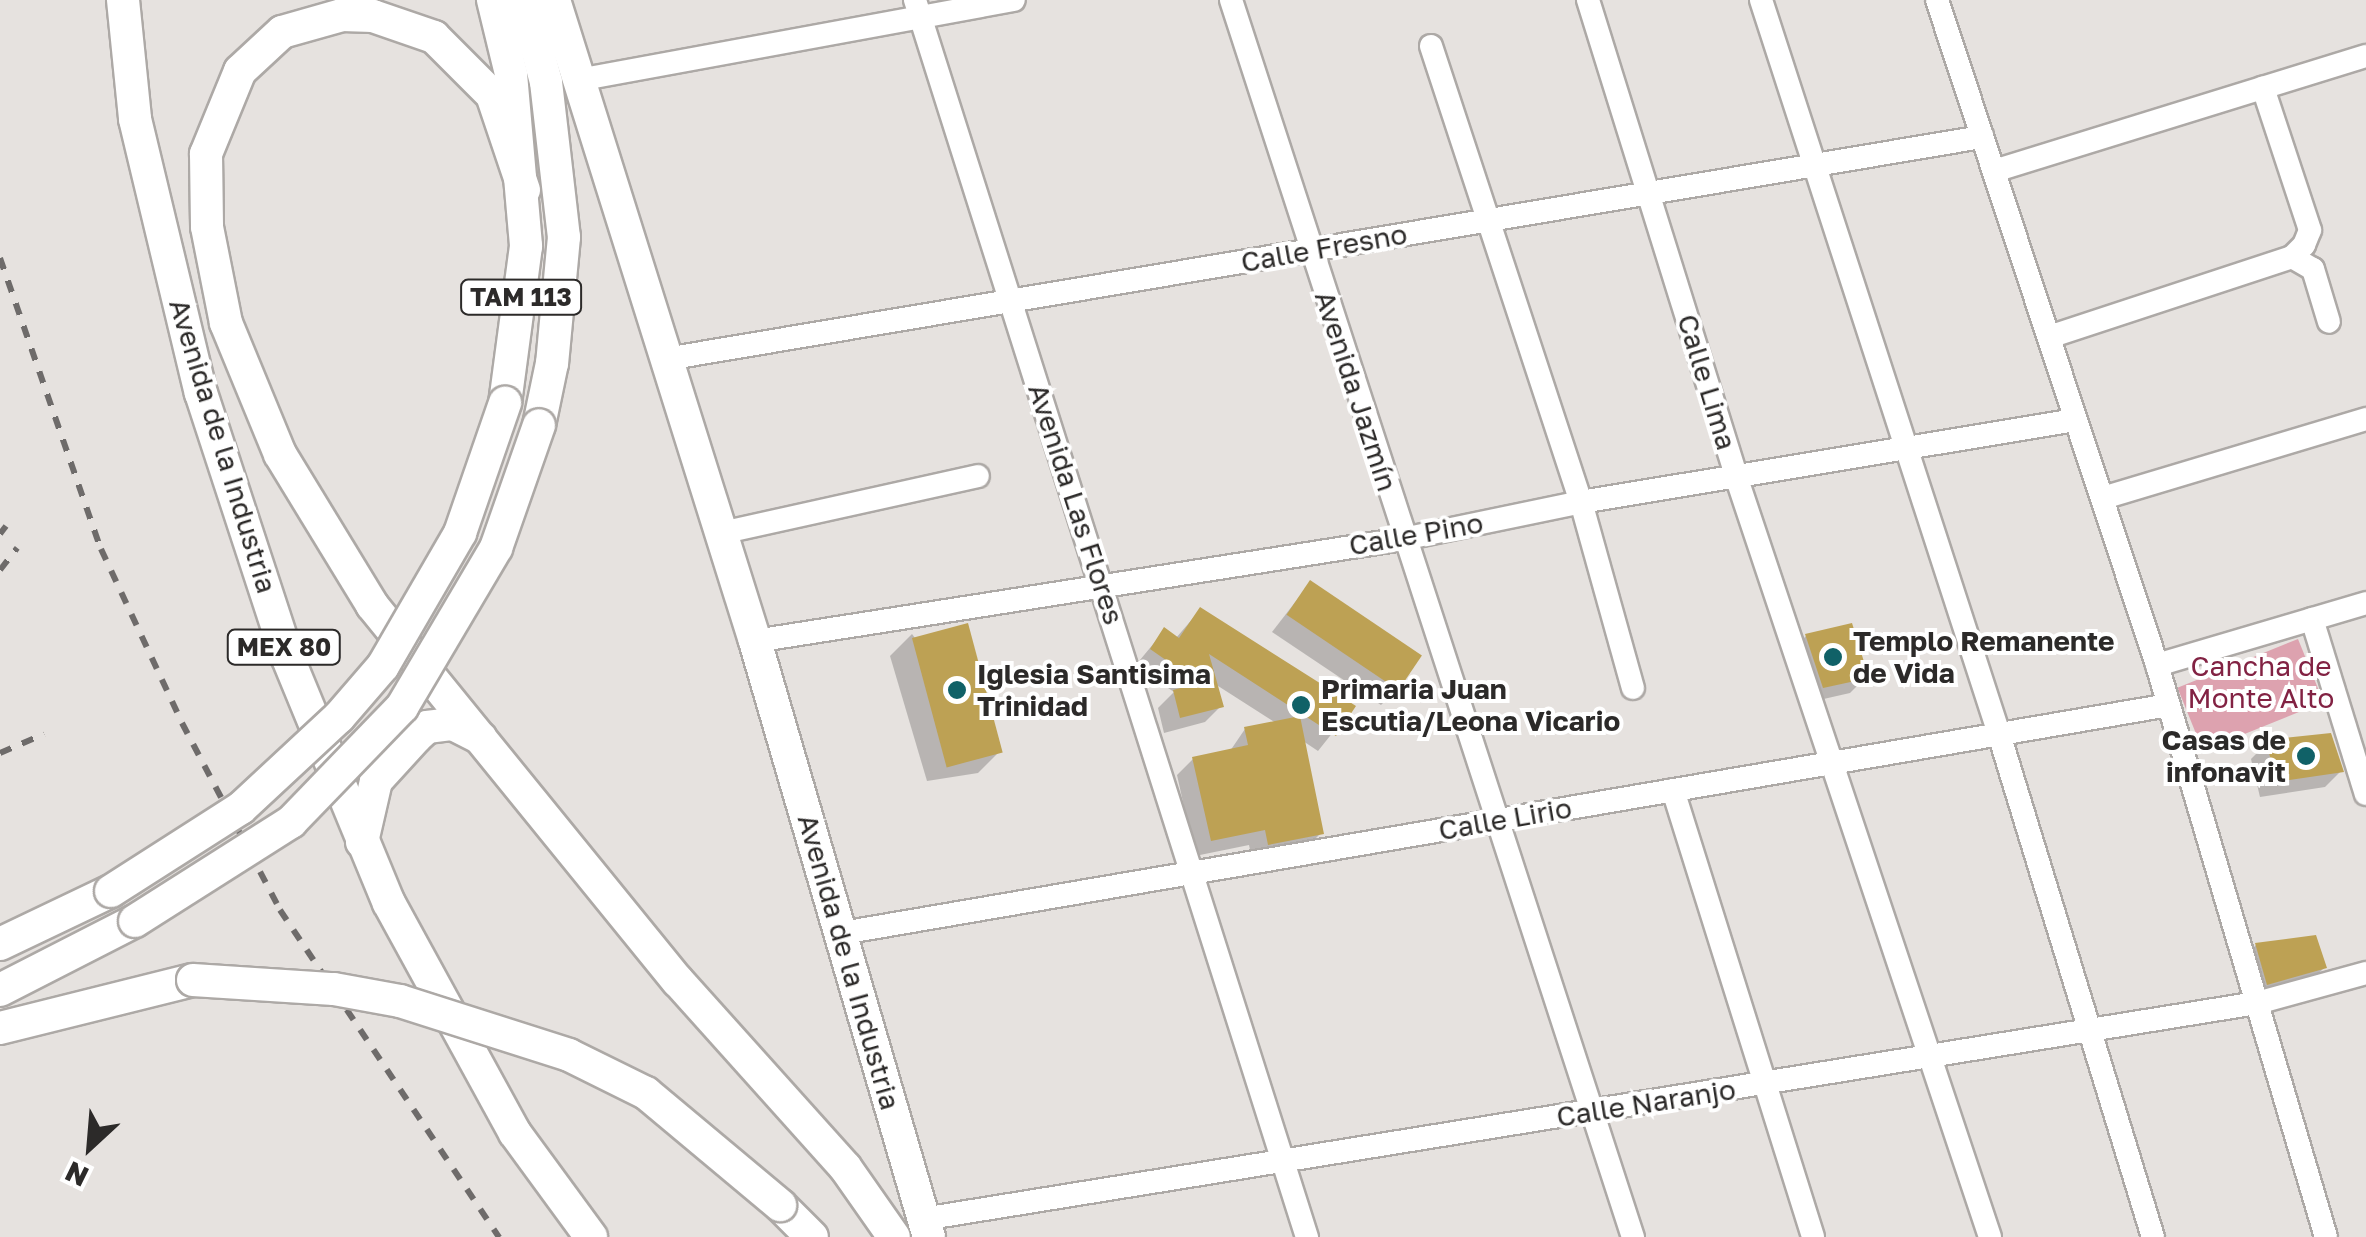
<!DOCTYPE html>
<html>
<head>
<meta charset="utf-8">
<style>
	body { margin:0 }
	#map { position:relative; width:2366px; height:1237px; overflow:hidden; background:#e6e2df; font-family:"Golos Text",sans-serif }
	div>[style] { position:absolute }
	.green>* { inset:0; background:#dda2af; transform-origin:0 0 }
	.shadow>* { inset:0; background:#0003 }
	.building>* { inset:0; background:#bda154; transform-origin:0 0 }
	.roads { filter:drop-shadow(2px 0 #ada9a6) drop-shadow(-2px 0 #ada9a6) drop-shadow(0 2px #ada9a6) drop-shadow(0 -2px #ada9a6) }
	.minor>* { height:22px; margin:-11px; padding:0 11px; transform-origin:11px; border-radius:11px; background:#fff }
	.highway>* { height:32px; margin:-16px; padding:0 16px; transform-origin:16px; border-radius:16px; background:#fff }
	.rail>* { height:6px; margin-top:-3px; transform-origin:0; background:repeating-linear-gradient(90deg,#6e6b6a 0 12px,transparent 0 24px) }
	.bridges { filter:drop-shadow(2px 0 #ada9a6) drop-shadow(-2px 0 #ada9a6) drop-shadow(0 2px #ada9a6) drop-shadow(0 -2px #ada9a6) }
	.highway-bridge>* { height:32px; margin:-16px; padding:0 16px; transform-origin:16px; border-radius:16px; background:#fff }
	.dots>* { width:28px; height:28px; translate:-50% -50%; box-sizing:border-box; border:5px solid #fff; border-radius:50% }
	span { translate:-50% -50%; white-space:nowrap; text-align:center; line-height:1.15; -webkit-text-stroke:8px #fff; paint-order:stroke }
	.shield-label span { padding:2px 8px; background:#fff; border:2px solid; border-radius:8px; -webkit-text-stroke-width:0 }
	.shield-label { font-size:25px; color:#2c2a29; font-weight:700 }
	.street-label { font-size:28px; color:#2c2a29 }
	.poi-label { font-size:28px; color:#2c2a29; font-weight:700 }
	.left { translate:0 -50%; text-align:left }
	.right { translate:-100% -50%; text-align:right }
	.park-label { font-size:28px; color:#822243 }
	.north { position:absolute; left:40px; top:1097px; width:100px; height:100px; -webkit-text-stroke:8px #fff; paint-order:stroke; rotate:206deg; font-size:28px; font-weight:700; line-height:40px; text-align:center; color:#2c2a29 }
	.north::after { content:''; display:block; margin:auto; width:35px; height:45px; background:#2c2a29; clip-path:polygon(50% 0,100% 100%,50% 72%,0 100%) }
</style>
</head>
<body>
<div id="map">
	<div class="green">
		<div style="left:2298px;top:639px;width:68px;height:130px;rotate:68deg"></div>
	</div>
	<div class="shadow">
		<div style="clip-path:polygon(1310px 583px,1397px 689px,1381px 705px,1272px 632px)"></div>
		<div style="clip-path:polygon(1200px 610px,1353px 707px,1318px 751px,1303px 741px,1321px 833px,1305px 849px,1252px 859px,1249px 845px,1195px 856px,1177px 775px,1193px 759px,1230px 751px,1245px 729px,1276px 723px,1215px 684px,1221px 706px,1205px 722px,1164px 733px,1158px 708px,1174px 692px,1135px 666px,1164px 631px,1176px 638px)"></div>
		<div style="clip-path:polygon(912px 634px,1000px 751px,978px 773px,927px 781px,890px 656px)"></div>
		<div style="clip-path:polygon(1806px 636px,1866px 677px,1850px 693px,1806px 703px,1790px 653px)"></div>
		<div style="clip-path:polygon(2268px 742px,2341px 771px,2325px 787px,2260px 797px,2251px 759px)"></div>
		<div style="clip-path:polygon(2256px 945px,2324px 968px,2302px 989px,2246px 1005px,2234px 967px)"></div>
	</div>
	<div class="building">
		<div style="left:1310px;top:580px;width:135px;height:42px;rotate:34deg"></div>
		<div style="clip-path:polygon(1200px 607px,1356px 706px,1336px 736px,1209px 654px,1224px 707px,1180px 718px,1173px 690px,1199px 683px,1150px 649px,1164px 627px,1179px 638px)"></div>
		<div style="left:968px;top:623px;width:134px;height:58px;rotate:75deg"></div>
		<div style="clip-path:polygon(1852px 623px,1869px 678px,1823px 688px,1805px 634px)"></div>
		<div style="clip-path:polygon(1300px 716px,1324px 834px,1268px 845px,1265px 830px,1211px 841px,1192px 757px,1248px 745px,1244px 727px)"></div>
		<div style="clip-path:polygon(2331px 733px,2344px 772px,2276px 782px,2266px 740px)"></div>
		<div style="clip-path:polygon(2316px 935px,2327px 968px,2267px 985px,2255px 943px)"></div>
	</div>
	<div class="roads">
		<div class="minor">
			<div style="left:915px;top:0;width:1298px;rotate:72.42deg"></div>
			<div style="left:1231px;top:0;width:1301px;rotate:72deg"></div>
			<div style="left:1588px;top:0;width:498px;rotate:72.7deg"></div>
			<div style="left:1736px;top:476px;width:802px;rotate:71.54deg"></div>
			<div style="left:1761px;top:0;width:772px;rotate:72.03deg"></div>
			<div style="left:1999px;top:734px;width:526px;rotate:72.98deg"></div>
			<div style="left:1937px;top:0;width:700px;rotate:71.69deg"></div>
			<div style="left:2157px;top:665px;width:596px;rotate:73.54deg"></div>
			<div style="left:1431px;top:46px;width:480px;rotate:71.8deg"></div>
			<div style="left:1581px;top:502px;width:193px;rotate:74.4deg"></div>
			<div style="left:578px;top:80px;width:443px;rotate:-10.4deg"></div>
			<div style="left:1994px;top:171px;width:389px;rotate:-17.2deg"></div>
			<div style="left:2292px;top:257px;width:24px;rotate:30deg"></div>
			<div style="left:2313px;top:269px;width:55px;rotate:73.2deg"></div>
			<div style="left:2049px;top:337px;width:256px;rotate:-18.2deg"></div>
			<div style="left:2292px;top:257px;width:17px;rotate:-45deg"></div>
			<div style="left:2304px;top:245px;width:16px;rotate:-68deg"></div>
			<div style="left:2310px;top:230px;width:150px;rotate:-108.3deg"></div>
			<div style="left:666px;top:359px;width:1335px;rotate:-9.58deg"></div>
			<div style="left:2103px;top:498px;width:275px;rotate:-16.7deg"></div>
			<div style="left:721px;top:533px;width:263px;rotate:-12.5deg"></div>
			<div style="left:2312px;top:619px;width:183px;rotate:72.9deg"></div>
			<div style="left:755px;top:641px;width:656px;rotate:-8.95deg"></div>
			<div style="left:1403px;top:539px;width:182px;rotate:-11.7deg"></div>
			<div style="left:1581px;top:502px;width:501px;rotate:-9.42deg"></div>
			<div style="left:2157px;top:665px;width:218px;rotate:-16.5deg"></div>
			<div style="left:1673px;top:790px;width:468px;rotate:72.6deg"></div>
			<div style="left:842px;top:933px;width:1346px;rotate:-9.75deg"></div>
			<div style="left:923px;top:1219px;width:1351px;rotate:-9.2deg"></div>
			<div style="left:2257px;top:1003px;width:113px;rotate:-15.4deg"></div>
		</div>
		<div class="highway">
			<div style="left:123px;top:0;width:120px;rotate:84.2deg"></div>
			<div style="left:135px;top:119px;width:282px;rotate:76.5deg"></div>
			<div style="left:201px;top:393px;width:277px;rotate:71.9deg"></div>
			<div style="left:287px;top:656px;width:267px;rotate:67.6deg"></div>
			<div style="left:389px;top:903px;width:262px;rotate:61.3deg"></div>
			<div style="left:515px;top:1133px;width:129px;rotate:53.8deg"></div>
			<div style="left:493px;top:0;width:76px;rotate:76.3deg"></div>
			<div style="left:511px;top:74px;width:173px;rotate:85deg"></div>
			<div style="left:526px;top:246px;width:158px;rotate:97.6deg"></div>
			<div style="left:524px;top:0;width:85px;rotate:75deg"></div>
			<div style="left:546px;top:82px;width:156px;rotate:83.4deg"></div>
			<div style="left:564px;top:237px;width:127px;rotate:95.4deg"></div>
			<div style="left:552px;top:363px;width:63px;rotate:101.8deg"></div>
			<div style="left:554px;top:0;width:672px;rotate:72.59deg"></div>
			<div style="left:755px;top:641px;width:621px;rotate:73.73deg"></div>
			<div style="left:524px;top:190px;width:100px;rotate:-108.6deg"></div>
			<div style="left:492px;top:95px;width:82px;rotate:-135deg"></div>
			<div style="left:434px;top:37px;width:65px;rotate:-161deg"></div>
			<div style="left:373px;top:16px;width:31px;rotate:-178deg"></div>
			<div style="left:342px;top:15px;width:62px;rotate:164.2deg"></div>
			<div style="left:282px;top:32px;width:57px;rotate:137.1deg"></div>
			<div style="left:240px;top:71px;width:90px;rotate:112.3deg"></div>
			<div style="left:206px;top:154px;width:73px;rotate:89.2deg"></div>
			<div style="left:207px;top:227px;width:98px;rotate:78.8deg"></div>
			<div style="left:226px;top:323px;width:142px;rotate:67.6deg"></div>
			<div style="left:280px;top:454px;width:177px;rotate:58.6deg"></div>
			<div style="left:372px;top:605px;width:485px;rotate:50.9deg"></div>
			<div style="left:678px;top:981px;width:250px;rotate:48.1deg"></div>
			<div style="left:845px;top:1167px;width:85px;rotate:55deg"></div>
			<div style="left:362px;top:842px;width:63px;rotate:-77.1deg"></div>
			<div style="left:376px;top:781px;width:59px;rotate:-47.7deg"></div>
			<div style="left:416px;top:737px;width:15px;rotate:-42deg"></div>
			<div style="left:427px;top:727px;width:26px;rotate:-7deg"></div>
			<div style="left:453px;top:724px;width:31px;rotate:27deg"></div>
			<div style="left:0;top:944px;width:123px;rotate:-25.5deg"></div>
			<div style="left:0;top:990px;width:152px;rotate:-27.1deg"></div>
			<div style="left:0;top:1028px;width:199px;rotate:-14deg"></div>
			<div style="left:780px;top:1205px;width:45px;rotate:45deg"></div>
		</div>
	</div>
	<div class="rail">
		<div style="left:0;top:258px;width:308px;rotate:70.9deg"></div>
		<div style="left:101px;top:549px;width:192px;rotate:65deg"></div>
		<div style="left:182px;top:723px;width:211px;rotate:62.3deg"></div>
		<div style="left:280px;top:910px;width:394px;rotate:56.2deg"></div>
		<div style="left:0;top:534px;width:10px;rotate:-53deg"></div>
		<div style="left:0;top:570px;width:28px;rotate:-52deg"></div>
		<div style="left:0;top:753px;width:48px;rotate:-23.4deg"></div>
	</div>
	<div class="bridges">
		<div class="highway-bridge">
			<div style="left:111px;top:891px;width:154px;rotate:-32.6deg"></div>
			<div style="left:241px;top:808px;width:134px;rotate:-42.9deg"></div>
			<div style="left:339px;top:717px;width:67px;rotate:-49.2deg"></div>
			<div style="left:383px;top:666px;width:154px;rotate:-59.9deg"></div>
			<div style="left:460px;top:533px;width:138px;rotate:-70.9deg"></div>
			<div style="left:135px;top:921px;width:185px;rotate:-32.4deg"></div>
			<div style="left:291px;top:822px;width:160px;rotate:-46deg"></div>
			<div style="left:402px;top:707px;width:185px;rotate:-59.4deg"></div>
			<div style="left:496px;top:548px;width:130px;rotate:-70.7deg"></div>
			<div style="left:193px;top:980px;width:141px;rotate:3.7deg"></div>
			<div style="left:334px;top:989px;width:67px;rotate:10.3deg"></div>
			<div style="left:400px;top:1001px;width:177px;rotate:17.7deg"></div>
			<div style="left:569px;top:1055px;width:86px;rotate:26.3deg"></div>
			<div style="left:646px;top:1093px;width:175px;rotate:39.9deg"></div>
		</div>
	</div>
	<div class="dots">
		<div style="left:1833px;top:657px;background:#106167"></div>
		<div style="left:957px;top:690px;background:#106167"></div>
		<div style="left:1301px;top:705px;background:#106167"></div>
		<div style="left:2306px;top:756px;background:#106167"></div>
	</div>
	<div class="shield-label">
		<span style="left:521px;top:297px">TAM 113</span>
		<span style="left:284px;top:647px">MEX 80</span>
	</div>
	<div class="street-label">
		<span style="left:1324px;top:248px;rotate:-10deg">Calle Fresno</span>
		<span style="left:1707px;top:382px;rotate:73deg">Calle Lima</span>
		<span style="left:1356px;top:391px;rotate:72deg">Avenida Jazmín</span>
		<span style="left:223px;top:446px;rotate:73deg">Avenida de la Industria</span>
		<span style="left:1076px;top:504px;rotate:72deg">Avenida Las Flores</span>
		<span style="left:1416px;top:534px;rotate:-10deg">Calle Pino</span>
		<span style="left:1505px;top:819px;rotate:-10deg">Calle Lirio</span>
		<span style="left:849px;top:962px;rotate:74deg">Avenida de la Industria</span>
		<span style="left:1646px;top:1103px;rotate:-9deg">Calle Naranjo</span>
	</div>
	<div class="poi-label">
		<span class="left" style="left:1853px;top:657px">Templo Remanente<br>de Vida</span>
		<span class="left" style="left:977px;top:690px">Iglesia Santisima<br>Trinidad</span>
		<span class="left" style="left:1321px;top:705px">Primaria Juan<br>Escutia/Leona Vicario</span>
		<span class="right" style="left:2286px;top:756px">Casas de<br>infonavit</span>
	</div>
	<div class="park-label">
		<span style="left:2261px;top:682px">Cancha de<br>Monte Alto</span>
	</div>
	<div class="north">N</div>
</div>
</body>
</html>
